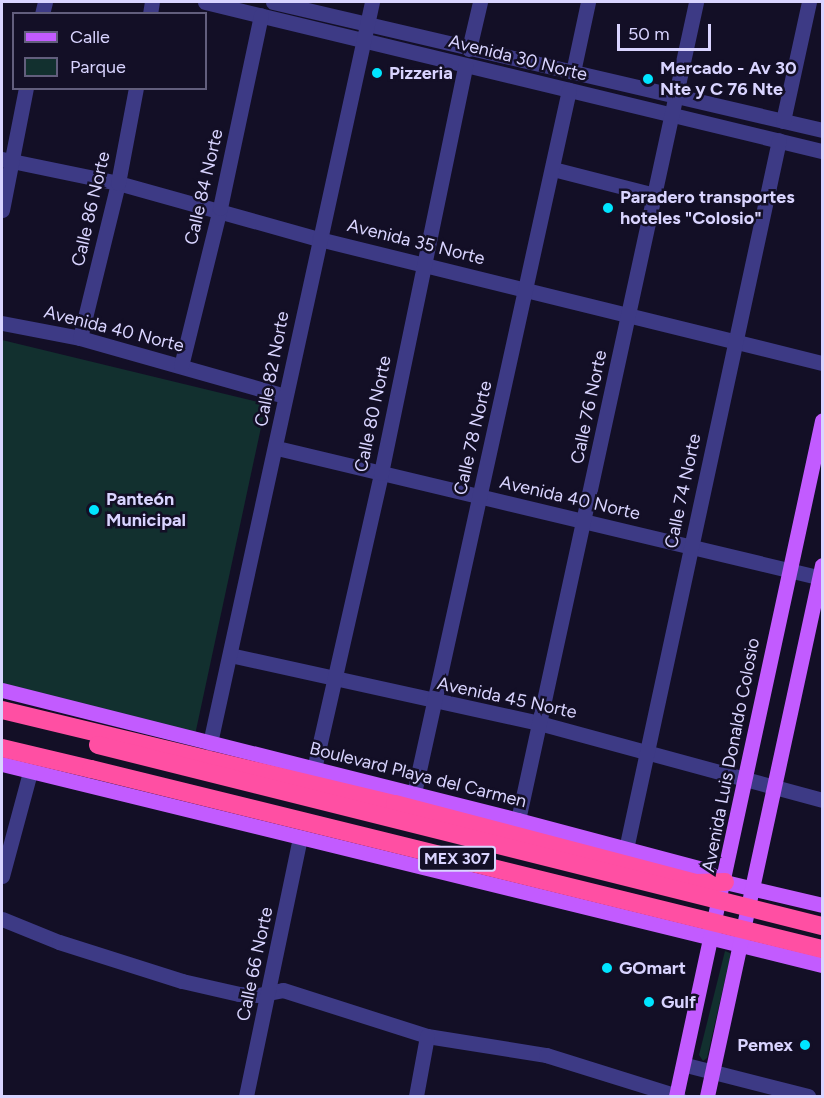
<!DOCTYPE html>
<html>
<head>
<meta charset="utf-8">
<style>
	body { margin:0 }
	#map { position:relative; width:824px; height:1098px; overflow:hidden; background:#130f26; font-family:Figtree,sans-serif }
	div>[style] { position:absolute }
	.green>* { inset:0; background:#12302f }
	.minor>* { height:15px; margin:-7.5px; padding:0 7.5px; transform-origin:7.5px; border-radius:7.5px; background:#3d3a85 }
	.major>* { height:15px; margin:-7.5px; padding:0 7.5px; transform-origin:7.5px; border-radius:7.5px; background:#c25bff }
	.highway>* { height:18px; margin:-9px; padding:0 9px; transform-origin:9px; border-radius:9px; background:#ff4fa3 }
	.highway-bridge>* { height:18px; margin:-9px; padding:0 9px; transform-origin:9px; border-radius:9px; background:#ff4fa3 }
	.dots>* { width:16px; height:16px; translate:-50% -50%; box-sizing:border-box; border:3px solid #130f26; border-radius:50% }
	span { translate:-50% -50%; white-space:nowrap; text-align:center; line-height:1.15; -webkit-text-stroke:5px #130f26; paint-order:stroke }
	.shield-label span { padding:2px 4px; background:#130f26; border:2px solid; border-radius:4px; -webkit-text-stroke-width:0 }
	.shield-label { font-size:16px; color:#d9d4ff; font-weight:700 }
	.street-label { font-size:18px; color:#d9d4ff }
	.poi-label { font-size:18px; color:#d9d4ff; font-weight:700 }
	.left { translate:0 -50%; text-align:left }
	.right { translate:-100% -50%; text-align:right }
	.frame { position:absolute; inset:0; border:3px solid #d9d4ff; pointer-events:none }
	.legend { position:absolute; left:12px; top:12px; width:195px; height:78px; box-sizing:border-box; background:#130f26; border:2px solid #625e7d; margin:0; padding:8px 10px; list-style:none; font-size:18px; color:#d9d4ff }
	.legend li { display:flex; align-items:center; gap:12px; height:30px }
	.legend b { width:30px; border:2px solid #625e7d }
	.scale { position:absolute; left:617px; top:24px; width:94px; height:27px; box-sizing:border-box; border:3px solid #d9d4ff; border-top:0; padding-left:8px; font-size:18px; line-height:21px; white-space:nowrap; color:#d9d4ff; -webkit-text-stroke:4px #130f26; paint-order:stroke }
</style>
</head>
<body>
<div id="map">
	<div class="green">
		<div style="clip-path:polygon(2px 340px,266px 404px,195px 735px,2px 686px)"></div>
		<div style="clip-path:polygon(725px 951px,730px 953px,730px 958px,707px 1058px,703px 1061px,699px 1055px)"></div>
	</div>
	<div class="minor">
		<div style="left:205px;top:2px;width:635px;rotate:13.58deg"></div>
		<div style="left:273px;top:2px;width:564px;rotate:13.12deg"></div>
		<div style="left:42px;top:14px;width:12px;rotate:-76deg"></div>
		<div style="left:150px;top:14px;width:12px;rotate:-81deg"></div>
		<div style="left:469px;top:49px;width:48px;rotate:-76.8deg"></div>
		<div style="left:573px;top:72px;width:72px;rotate:-77.9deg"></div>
		<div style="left:783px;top:121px;width:122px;rotate:-77.7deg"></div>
		<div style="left:2px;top:159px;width:118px;rotate:11.7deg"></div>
		<div style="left:118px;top:183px;width:209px;rotate:15.6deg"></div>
		<div style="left:319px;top:239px;width:518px;rotate:13.85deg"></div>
		<div style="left:553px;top:169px;width:105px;rotate:14.3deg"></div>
		<div style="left:2px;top:210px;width:124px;rotate:-78.9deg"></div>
		<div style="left:2px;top:323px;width:79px;rotate:10.9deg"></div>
		<div style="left:80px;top:338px;width:213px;rotate:15.8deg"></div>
		<div style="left:80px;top:338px;width:160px;rotate:-76.2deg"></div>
		<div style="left:118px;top:183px;width:97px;rotate:-79.3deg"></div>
		<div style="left:181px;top:366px;width:163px;rotate:-76.1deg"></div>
		<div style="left:220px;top:208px;width:197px;rotate:-78deg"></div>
		<div style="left:277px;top:448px;width:560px;rotate:13.42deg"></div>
		<div style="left:230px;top:655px;width:316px;rotate:12.4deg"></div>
		<div style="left:539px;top:723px;width:293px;rotate:15.2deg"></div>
		<div style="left:210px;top:743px;width:759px;rotate:-77.67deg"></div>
		<div style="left:314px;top:769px;width:303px;rotate:-77.2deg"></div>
		<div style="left:381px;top:473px;width:416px;rotate:-78.3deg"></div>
		<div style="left:414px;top:793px;width:720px;rotate:-77.57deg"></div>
		<div style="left:518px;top:820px;width:837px;rotate:-77.72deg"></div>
		<div style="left:626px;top:849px;width:725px;rotate:-77.82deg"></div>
		<div style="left:2px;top:876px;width:108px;rotate:-74.9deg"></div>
		<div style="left:2px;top:919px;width:61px;rotate:22deg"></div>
		<div style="left:59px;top:942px;width:129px;rotate:17.6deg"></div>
		<div style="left:182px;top:981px;width:58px;rotate:12.8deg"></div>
		<div style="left:239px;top:994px;width:19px;rotate:3deg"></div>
		<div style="left:258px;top:995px;width:25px;rotate:-11deg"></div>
		<div style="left:283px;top:990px;width:151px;rotate:17.7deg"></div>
		<div style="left:427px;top:1036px;width:121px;rotate:9.1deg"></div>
		<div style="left:546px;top:1055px;width:138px;rotate:17.3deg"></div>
		<div style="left:686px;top:1065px;width:126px;rotate:14.3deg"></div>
		<div style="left:246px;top:1096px;width:264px;rotate:-78.2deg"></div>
		<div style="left:416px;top:1096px;width:61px;rotate:-79.6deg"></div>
	</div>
	<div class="major">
		<div style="left:2px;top:690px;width:532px;rotate:14.14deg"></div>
		<div style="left:518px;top:820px;width:187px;rotate:14.9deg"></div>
		<div style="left:699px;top:868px;width:30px;rotate:28deg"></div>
		<div style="left:725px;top:882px;width:100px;rotate:13.3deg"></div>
		<div style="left:2px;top:764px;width:844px;rotate:13.77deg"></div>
		<div style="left:676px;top:1096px;width:691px;rotate:-77.8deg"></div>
		<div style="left:707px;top:1096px;width:543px;rotate:-77.78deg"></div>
	</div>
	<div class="highway">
		<div style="left:2px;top:710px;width:404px;rotate:13.5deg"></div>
		<div style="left:395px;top:804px;width:312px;rotate:14.7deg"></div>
		<div style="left:697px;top:883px;width:28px;rotate:-2deg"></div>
		<div style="left:2px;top:748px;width:91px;rotate:13.3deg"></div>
	</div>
	<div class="highway-bridge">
		<div style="left:98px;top:745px;width:746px;rotate:14.04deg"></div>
		<div style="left:91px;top:769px;width:753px;rotate:13.83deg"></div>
	</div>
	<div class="dots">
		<div style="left:377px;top:73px;background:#00e5ff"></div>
		<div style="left:648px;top:79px;background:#00e5ff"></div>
		<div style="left:608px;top:208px;background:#00e5ff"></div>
		<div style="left:94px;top:510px;background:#00e5ff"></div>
		<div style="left:607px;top:968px;background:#00e5ff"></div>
		<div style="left:649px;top:1002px;background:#00e5ff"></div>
		<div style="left:805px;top:1045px;background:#00e5ff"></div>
	</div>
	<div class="shield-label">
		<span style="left:457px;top:859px">MEX 307</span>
	</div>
	<div class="street-label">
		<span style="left:518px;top:58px;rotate:14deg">Avenida 30 Norte</span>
		<span style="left:204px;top:187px;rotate:-77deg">Calle 84 Norte</span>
		<span style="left:91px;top:209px;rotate:-77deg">Calle 86 Norte</span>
		<span style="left:416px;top:242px;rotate:14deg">Avenida 35 Norte</span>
		<span style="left:114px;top:329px;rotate:14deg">Avenida 40 Norte</span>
		<span style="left:272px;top:369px;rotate:-79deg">Calle 82 Norte</span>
		<span style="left:589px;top:407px;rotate:-78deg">Calle 76 Norte</span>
		<span style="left:373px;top:414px;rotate:-78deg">Calle 80 Norte</span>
		<span style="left:473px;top:438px;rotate:-77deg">Calle 78 Norte</span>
		<span style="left:683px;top:491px;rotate:-78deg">Calle 74 Norte</span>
		<span style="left:570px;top:498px;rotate:13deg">Avenida 40 Norte</span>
		<span style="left:507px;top:698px;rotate:12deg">Avenida 45 Norte</span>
		<span style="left:731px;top:755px;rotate:-79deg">Avenida Luis Donaldo Colosio</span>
		<span style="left:418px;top:775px;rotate:14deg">Boulevard Playa del Carmen</span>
		<span style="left:255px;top:964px;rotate:-78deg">Calle 66 Norte</span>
	</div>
	<div class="poi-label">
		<span class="left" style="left:660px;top:79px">Mercado - Av 30<br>Nte y C 76 Nte</span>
		<span class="left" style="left:389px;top:73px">Pizzeria</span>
		<span class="left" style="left:620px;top:208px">Paradero transportes<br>hoteles "Colosio"</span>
		<span class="left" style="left:106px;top:510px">Panteón<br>Municipal</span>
		<span class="left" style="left:619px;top:968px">GOmart</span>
		<span class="left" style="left:661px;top:1002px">Gulf</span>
		<span class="right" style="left:793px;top:1045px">Pemex</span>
	</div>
	<div class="frame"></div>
	<ul class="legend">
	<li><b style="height:8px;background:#c25bff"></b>Calle</li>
	<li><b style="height:16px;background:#12302f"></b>Parque</li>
	</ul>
	<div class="scale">50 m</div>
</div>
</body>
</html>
